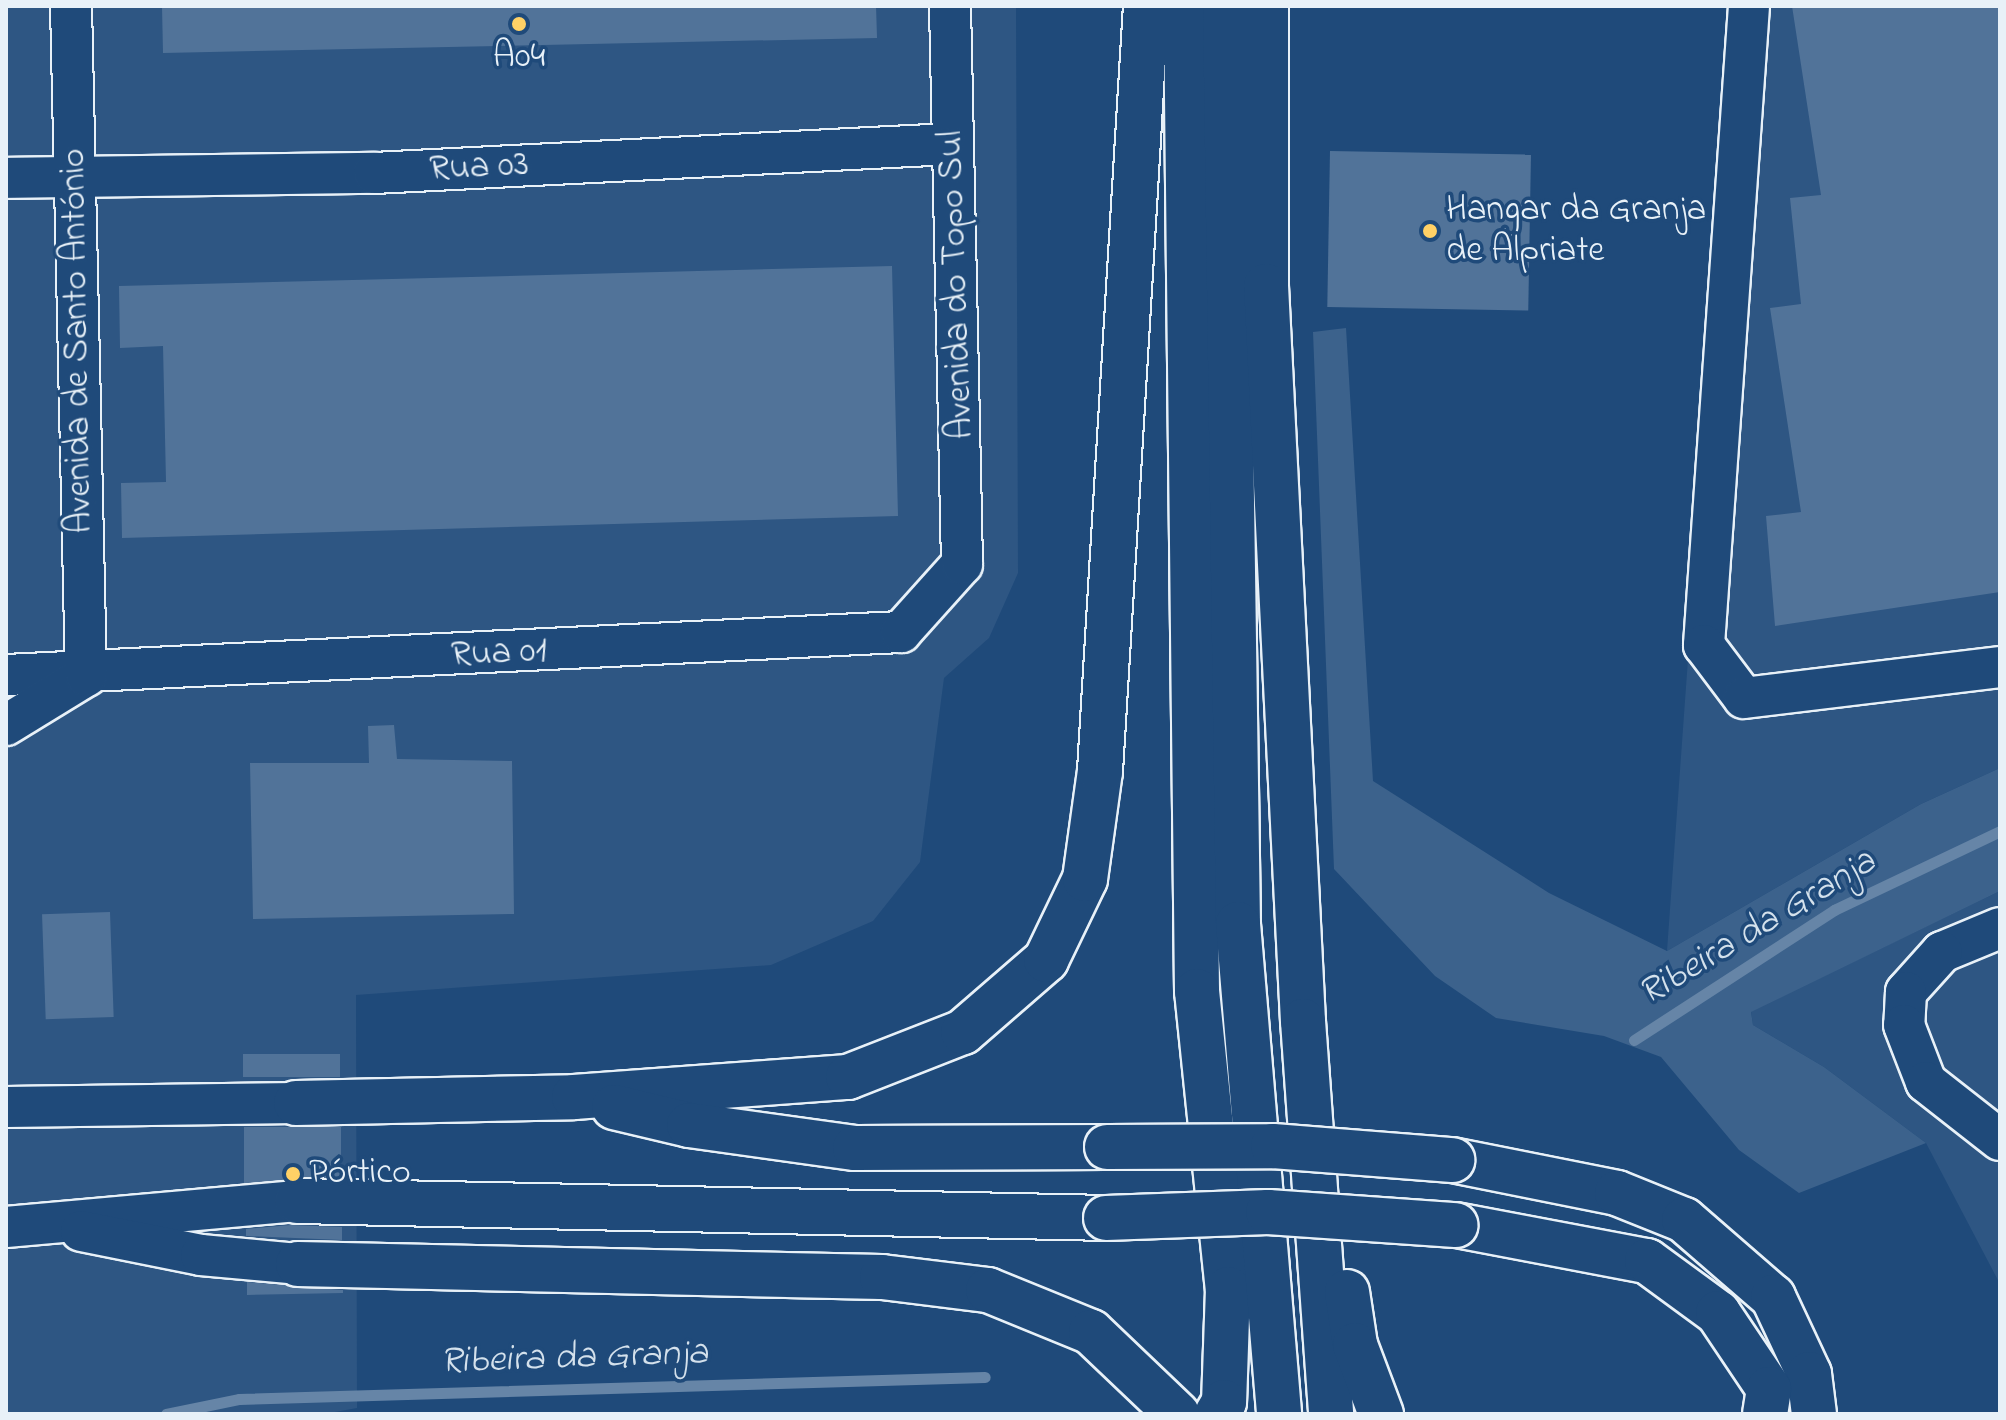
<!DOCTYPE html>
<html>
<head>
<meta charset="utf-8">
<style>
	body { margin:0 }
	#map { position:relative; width:2006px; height:1420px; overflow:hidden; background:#1f4a7a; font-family:"Indie Flower",sans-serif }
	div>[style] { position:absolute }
	.built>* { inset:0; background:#2e5683 }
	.green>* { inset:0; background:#3c628c }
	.stream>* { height:11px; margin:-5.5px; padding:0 5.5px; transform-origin:5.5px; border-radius:5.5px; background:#6685a7 }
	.building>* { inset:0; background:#517399; transform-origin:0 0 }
	.roads { filter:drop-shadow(2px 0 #e8f1f8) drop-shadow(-2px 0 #e8f1f8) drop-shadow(0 2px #e8f1f8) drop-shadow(0 -2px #e8f1f8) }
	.minor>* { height:40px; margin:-20px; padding:0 20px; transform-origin:20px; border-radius:20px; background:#1f4a7a }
	.highway>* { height:44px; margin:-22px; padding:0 22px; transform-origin:22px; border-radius:22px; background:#1f4a7a }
	.bridges { filter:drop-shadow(2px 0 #e8f1f8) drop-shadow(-2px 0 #e8f1f8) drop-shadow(0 2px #e8f1f8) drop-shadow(0 -2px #e8f1f8) }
	.highway-bridge>* { height:44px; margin:-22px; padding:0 22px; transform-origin:22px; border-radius:22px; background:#1f4a7a }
	.dots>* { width:22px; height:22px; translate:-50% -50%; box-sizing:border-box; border:4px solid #1f4a7a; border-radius:50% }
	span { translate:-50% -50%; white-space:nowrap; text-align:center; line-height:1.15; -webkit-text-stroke:7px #1f4a7a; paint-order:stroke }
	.poi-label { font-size:36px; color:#e8f1f8 }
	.left { translate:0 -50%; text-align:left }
	.street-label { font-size:36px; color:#e8f1f8 }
	.water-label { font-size:38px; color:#d4e1ec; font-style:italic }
	.frame { position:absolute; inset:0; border:8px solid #e8f1f8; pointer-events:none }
</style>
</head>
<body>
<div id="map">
	<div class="built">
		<div style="clip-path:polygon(6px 6px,1016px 6px,1018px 573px,989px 638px,944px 678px,920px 862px,873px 921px,771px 965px,356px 995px,357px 1408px,324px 1414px,6px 1414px)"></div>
		<div style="clip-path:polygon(1735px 6px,2000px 6px,2000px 768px,1921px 804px,1667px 951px)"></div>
		<div style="clip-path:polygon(2000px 891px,2000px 1284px,1926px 1143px,1824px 1067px,1753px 1025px,1751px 1011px)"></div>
	</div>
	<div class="green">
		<div style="clip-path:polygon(1346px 328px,1373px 781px,1549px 893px,1667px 951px,1921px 804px,2000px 768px,2000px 891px,1751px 1012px,1753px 1025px,1824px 1067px,1926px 1143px,1799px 1193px,1739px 1150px,1661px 1057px,1604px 1036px,1496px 1018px,1435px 976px,1334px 869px,1313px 332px)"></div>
	</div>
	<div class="stream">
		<div style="left:1634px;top:1040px;width:239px;rotate:-33deg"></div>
		<div style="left:1834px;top:910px;width:184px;rotate:-25.4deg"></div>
		<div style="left:166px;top:1414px;width:75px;rotate:-11.6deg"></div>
		<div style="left:239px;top:1399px;width:746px;rotate:-1.69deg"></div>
	</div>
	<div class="building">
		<div style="clip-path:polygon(162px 6px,876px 6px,877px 38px,163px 53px)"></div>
		<div style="clip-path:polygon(1792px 6px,2000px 6px,2000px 592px,1775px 626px,1766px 516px,1801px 512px,1770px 308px,1801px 304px,1790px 198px,1821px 195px)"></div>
		<div style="left:1330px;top:151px;width:201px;height:156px;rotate:1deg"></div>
		<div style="clip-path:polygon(892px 266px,898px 516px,122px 538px,121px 483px,166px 482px,163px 346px,120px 348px,119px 286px)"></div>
		<div style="clip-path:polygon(394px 725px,397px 759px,512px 761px,514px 914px,253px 919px,250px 763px,369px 763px,368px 726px)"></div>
		<div style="left:110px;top:912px;width:105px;height:68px;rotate:88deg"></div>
		<div style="left:340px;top:1054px;width:23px;height:97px;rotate:90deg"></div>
		<div style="left:244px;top:1127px;width:97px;height:56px"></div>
		<div style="clip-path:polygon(291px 1225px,342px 1227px,342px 1240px,246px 1236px,246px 1229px)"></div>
		<div style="clip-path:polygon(247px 1282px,343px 1290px,343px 1293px,247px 1295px)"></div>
	</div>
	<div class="roads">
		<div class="minor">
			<div style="left:1749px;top:6px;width:641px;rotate:94.03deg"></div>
			<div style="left:1704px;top:645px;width:66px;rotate:53deg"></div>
			<div style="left:1744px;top:698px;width:258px;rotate:-6.9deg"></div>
			<div style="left:6px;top:178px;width:368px;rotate:-0.8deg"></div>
			<div style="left:374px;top:173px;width:578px;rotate:-2.88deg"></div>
			<div style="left:6px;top:675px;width:896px;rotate:-2.75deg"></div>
			<div style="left:901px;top:632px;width:91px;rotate:-48.1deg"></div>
			<div style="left:962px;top:564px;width:558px;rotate:-91.23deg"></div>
			<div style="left:6px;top:725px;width:94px;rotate:-31.5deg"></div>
			<div style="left:86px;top:676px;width:670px;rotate:-91.28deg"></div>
			<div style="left:2000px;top:928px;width:63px;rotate:157.5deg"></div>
			<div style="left:1942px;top:952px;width:54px;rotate:132deg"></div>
			<div style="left:1906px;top:992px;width:33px;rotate:93deg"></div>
			<div style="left:1904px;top:1025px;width:61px;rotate:68.9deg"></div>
			<div style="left:1926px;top:1082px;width:94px;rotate:38.1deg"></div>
			<div style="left:6px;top:1107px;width:290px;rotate:-0.8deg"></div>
			<div style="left:6px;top:1227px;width:292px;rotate:-5.1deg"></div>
			<div style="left:81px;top:1231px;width:122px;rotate:11.3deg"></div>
			<div style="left:201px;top:1255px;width:97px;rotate:5.3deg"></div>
		</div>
		<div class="highway">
			<div style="left:1186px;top:6px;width:985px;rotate:89.36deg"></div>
			<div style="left:1197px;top:991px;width:300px;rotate:84.1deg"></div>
			<div style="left:1228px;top:1289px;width:113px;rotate:92deg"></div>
			<div style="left:1224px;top:1402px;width:14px;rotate:120deg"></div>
			<div style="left:1225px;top:6px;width:918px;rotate:89.19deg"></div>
			<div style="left:1238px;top:924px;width:492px;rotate:85.2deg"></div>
			<div style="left:1266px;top:6px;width:280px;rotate:90deg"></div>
			<div style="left:1266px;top:286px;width:736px;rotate:87.12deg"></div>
			<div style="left:1303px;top:1021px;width:394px;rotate:85.9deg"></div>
			<div style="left:296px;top:1103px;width:278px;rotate:-1.2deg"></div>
			<div style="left:574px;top:1097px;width:275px;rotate:-4.2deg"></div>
			<div style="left:848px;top:1077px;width:123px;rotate:-21.4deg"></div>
			<div style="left:963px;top:1032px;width:110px;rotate:-40.9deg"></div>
			<div style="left:1046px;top:960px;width:90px;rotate:-64.3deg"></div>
			<div style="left:1085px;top:879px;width:109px;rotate:-82.1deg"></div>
			<div style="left:1100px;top:771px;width:766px;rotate:-86.56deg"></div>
			<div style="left:614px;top:1107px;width:77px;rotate:13.5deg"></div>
			<div style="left:689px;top:1125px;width:168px;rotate:7.9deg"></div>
			<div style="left:855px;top:1148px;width:252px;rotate:-0.2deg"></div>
			<div style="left:1452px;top:1160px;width:168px;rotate:11.3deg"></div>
			<div style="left:1617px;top:1193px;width:72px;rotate:21.9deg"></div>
			<div style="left:1684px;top:1220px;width:118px;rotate:40.9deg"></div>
			<div style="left:1773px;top:1297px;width:85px;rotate:64.9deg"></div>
			<div style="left:1809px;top:1374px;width:40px;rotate:82.9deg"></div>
			<div style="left:297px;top:1201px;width:809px;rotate:1.2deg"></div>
			<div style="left:1456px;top:1225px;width:194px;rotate:10.7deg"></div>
			<div style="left:1647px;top:1261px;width:88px;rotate:36.2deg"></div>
			<div style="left:1718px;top:1313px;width:92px;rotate:56.1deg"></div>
			<div style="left:1769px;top:1389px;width:25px;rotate:99deg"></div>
			<div style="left:298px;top:1264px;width:584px;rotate:1.28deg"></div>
			<div style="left:882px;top:1277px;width:107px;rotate:7deg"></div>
			<div style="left:988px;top:1290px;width:111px;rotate:22.2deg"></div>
			<div style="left:1091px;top:1332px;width:119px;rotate:43.6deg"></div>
			<div style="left:1347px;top:1292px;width:54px;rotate:81.4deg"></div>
			<div style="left:1355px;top:1345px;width:74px;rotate:69.4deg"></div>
		</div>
	</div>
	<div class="bridges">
		<div class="highway-bridge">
			<div style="left:1107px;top:1147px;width:166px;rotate:-0.3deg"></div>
			<div style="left:1273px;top:1146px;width:180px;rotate:4.5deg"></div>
			<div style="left:1106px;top:1218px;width:162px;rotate:-2.1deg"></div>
			<div style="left:1268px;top:1212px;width:188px;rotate:4deg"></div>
		</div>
	</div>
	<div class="dots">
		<div style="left:519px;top:24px;background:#ffd166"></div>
		<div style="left:1430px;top:231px;background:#ffd166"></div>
		<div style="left:293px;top:1174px;background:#ffd166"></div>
	</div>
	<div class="poi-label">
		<span style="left:519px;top:58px">A04</span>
		<span class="left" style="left:1446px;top:231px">Hangar da Granja<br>de Alpriate</span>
		<span class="left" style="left:309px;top:1174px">Pórtico</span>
	</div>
	<div class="street-label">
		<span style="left:479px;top:168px;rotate:-3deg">Rua 03</span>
		<span style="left:957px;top:285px;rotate:-92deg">Avenida do Topo Sul</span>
		<span style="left:78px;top:341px;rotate:-91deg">Avenida de Santo António</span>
		<span style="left:499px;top:654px;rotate:-3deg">Rua 01</span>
	</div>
	<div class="water-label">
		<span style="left:1758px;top:929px;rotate:-31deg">Ribeira da Granja</span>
		<span style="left:574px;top:1359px;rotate:-2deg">Ribeira da Granja</span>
	</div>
	<div class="frame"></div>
</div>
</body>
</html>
